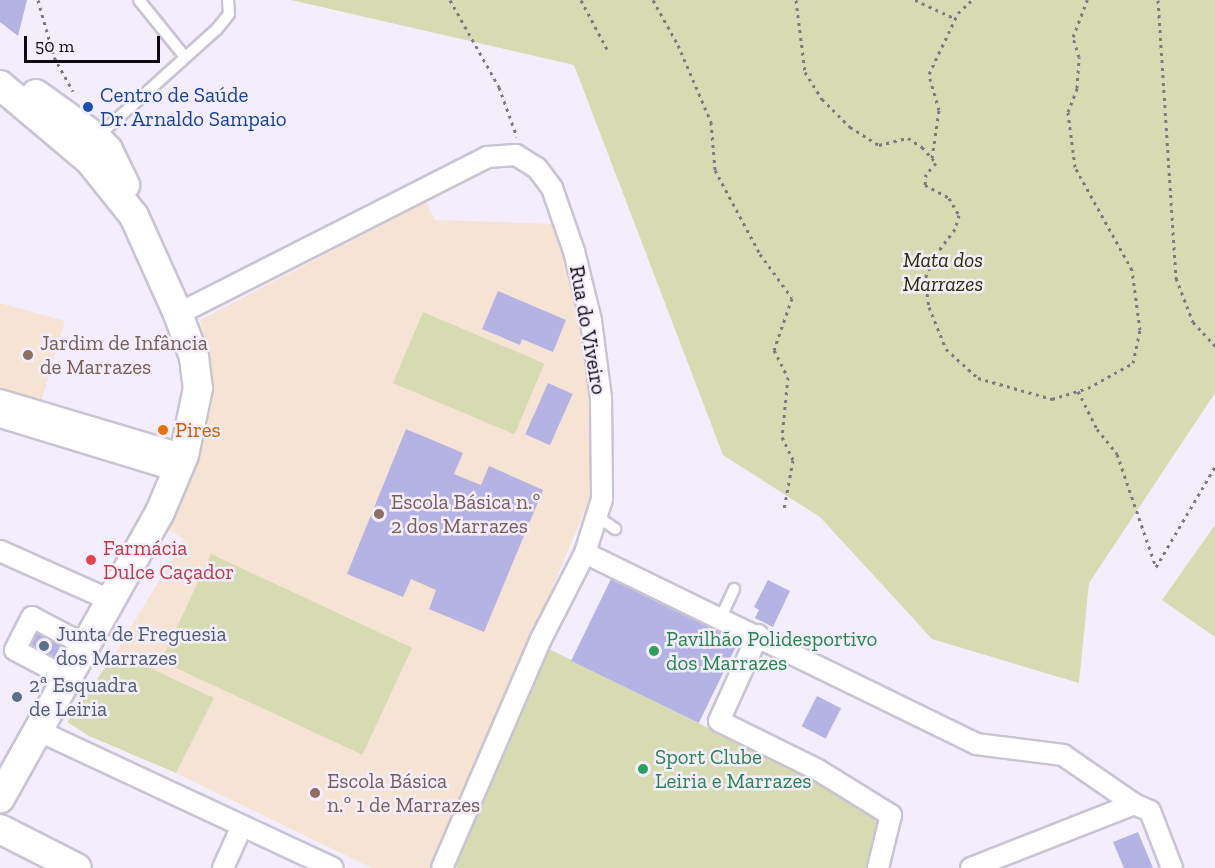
<!DOCTYPE html>
<html>
<head>
<meta charset="utf-8">
<style>
	body { margin:0 }
	#map { position:relative; width:1215px; height:868px; overflow:hidden; background:#f4eefc; font-family:"Zilla Slab",serif }
	div>[style] { position:absolute }
	.education>* { inset:0; background:#f5e4d3 }
	.green>* { inset:0; background:#d7dbb2; transform-origin:0 0 }
	.building>* { inset:0; background:#b4b3e3; transform-origin:0 0 }
	.path>* { height:3px; margin-top:-1.5px; transform-origin:0; background:repeating-linear-gradient(90deg,#7e7a84 0 3px,transparent 0 7.5px) }
	.roads { filter:drop-shadow(2px 0 #c9c4d1) drop-shadow(-2px 0 #c9c4d1) drop-shadow(0 2px #c9c4d1) drop-shadow(0 -2px #c9c4d1) }
	.lane>* { height:10px; margin:-5px; padding:0 5px; transform-origin:5px; border-radius:5px; background:#fff }
	.street>* { height:20px; margin:-10px; padding:0 10px; transform-origin:10px; border-radius:10px; background:#fff }
	.secondary>* { height:28px; margin:-14px; padding:0 14px; transform-origin:14px; border-radius:14px; background:#fff }
	.dots>* { width:16px; height:16px; translate:-50% -50%; box-sizing:border-box; border:3px solid #f4eefc; border-radius:50% }
	span { translate:-50% -50%; white-space:nowrap; text-align:center; line-height:1.15; -webkit-text-stroke:5px #f4eefc; paint-order:stroke }
	.transit-label { font-size:21px; color:#164399 }
	.left { translate:0 -50%; text-align:left }
	.park-label { font-size:21px; color:#2b2d04; font-style:italic }
	.street-label { font-size:21px; color:#0d0b10 }
	.education-label { font-size:21px; color:#785e54 }
	.food-label { font-size:21px; color:#c56008 }
	.health-label { font-size:21px; color:#be3a42 }
	.service-label { font-size:21px; color:#4e5e75 }
	.leisure-label { font-size:21px; color:#27864d }
	.scale { position:absolute; left:24px; top:36px; width:136px; height:27px; box-sizing:border-box; border:3px solid #0d0b10; border-top:0; padding-left:8px; font-size:18px; line-height:21px; white-space:nowrap; color:#0d0b10; -webkit-text-stroke:4px #f4eefc; paint-order:stroke }
</style>
</head>
<body>
<div id="map">
	<div class="education">
		<div style="clip-path:polygon(426px 202px,435px 220px,556px 224px,580px 315px,590px 386px,593px 436px,590px 498px,435px 868px,372px 868px,176px 773px,214px 698px,116px 652px,184px 539px,169px 530px,199px 454px,212px 404px,212px 376px,200px 320px)"></div>
		<div style="clip-path:polygon(0 303px,65px 321px,41px 402px,0 388px)"></div>
	</div>
	<div class="green">
		<div style="clip-path:polygon(291px 0,1215px 0,1215px 393px,1089px 583px,1079px 683px,932px 639px,820px 517px,723px 455px,574px 65px)"></div>
		<div style="left:423px;top:312px;width:132px;height:77px;rotate:23deg"></div>
		<div style="clip-path:polygon(1215px 525px,1215px 637px,1162px 600px)"></div>
		<div style="left:211px;top:554px;width:222px;height:118px;rotate:25deg"></div>
		<div style="clip-path:polygon(547px 648px,883px 815px,870px 868px,457px 868px,457px 860px)"></div>
		<div style="clip-path:polygon(116px 652px,214px 698px,176px 773px,89px 736px,67px 722px)"></div>
	</div>
	<div class="building">
		<div style="clip-path:polygon(0 0,27px 0,18px 36px,0 22px)"></div>
		<div style="clip-path:polygon(498px 291px,566px 320px,553px 352px,522px 339px,520px 345px,482px 329px)"></div>
		<div style="left:548px;top:383px;width:27px;height:56px;rotate:24deg"></div>
		<div style="clip-path:polygon(406px 429px,463px 453px,454px 474px,481px 485px,489px 466px,543px 490px,484px 632px,429px 609px,436px 590px,411px 579px,403px 597px,347px 574px)"></div>
		<div style="left:611px;top:579px;width:142px;height:91px;rotate:26deg"></div>
		<div style="clip-path:polygon(768px 580px,790px 591px,773px 627px,755px 618px,759px 610px,754px 607px)"></div>
		<div style="left:37px;top:633px;width:27px;height:13px;rotate:28deg"></div>
		<div style="left:817px;top:696px;width:27px;height:34px;rotate:27deg"></div>
		<div style="clip-path:polygon(1138px 832px,1153px 868px,1124px 868px,1113px 842px)"></div>
	</div>
	<div class="path">
		<div style="left:38px;top:0;width:59px;rotate:74.3deg"></div>
		<div style="left:54px;top:57px;width:39px;rotate:61deg"></div>
		<div style="left:450px;top:0;width:100px;rotate:60.6deg"></div>
		<div style="left:499px;top:87px;width:53px;rotate:70.2deg"></div>
		<div style="left:581px;top:0;width:58px;rotate:62.1deg"></div>
		<div style="left:653px;top:0;width:51px;rotate:60.9deg"></div>
		<div style="left:678px;top:45px;width:84px;rotate:66.8deg"></div>
		<div style="left:711px;top:122px;width:48px;rotate:85.2deg"></div>
		<div style="left:715px;top:170px;width:95px;rotate:61.8deg"></div>
		<div style="left:760px;top:254px;width:54px;rotate:54deg"></div>
		<div style="left:792px;top:298px;width:55px;rotate:109.1deg"></div>
		<div style="left:774px;top:350px;width:30px;rotate:63deg"></div>
		<div style="left:788px;top:377px;width:60px;rotate:95.7deg"></div>
		<div style="left:782px;top:437px;width:25px;rotate:64deg"></div>
		<div style="left:793px;top:460px;width:50px;rotate:100.4deg"></div>
		<div style="left:796px;top:0;width:73px;rotate:82.9deg"></div>
		<div style="left:805px;top:72px;width:32px;rotate:58deg"></div>
		<div style="left:822px;top:99px;width:40px;rotate:45deg"></div>
		<div style="left:850px;top:127px;width:34px;rotate:32deg"></div>
		<div style="left:879px;top:145px;width:30px;rotate:-14deg"></div>
		<div style="left:908px;top:138px;width:17px;rotate:33deg"></div>
		<div style="left:922px;top:147px;width:21px;rotate:49deg"></div>
		<div style="left:936px;top:163px;width:15px;rotate:132deg"></div>
		<div style="left:926px;top:174px;width:11px;rotate:95deg"></div>
		<div style="left:925px;top:185px;width:27px;rotate:28deg"></div>
		<div style="left:949px;top:198px;width:20px;rotate:60deg"></div>
		<div style="left:959px;top:215px;width:15px;rotate:106deg"></div>
		<div style="left:955px;top:229px;width:31px;rotate:127deg"></div>
		<div style="left:936px;top:254px;width:27px;rotate:114deg"></div>
		<div style="left:925px;top:279px;width:28px;rotate:82deg"></div>
		<div style="left:929px;top:307px;width:45px;rotate:68deg"></div>
		<div style="left:946px;top:349px;width:43px;rotate:42.2deg"></div>
		<div style="left:978px;top:378px;width:77px;rotate:15.8deg"></div>
		<div style="left:1052px;top:399px;width:38px;rotate:-17deg"></div>
		<div style="left:1088px;top:388px;width:51px;rotate:-29.1deg"></div>
		<div style="left:1133px;top:363px;width:34px;rotate:-78deg"></div>
		<div style="left:1140px;top:330px;width:61px;rotate:-97.6deg"></div>
		<div style="left:1132px;top:270px;width:118px;rotate:-119deg"></div>
		<div style="left:1075px;top:167px;width:55px;rotate:-97.3deg"></div>
		<div style="left:1068px;top:112px;width:26px;rotate:-69deg"></div>
		<div style="left:1077px;top:88px;width:31px;rotate:-86deg"></div>
		<div style="left:1079px;top:57px;width:21px;rotate:-107deg"></div>
		<div style="left:1073px;top:37px;width:40px;rotate:-69deg"></div>
		<div style="left:915px;top:0;width:45px;rotate:24.9deg"></div>
		<div style="left:1158px;top:0;width:279px;rotate:86.3deg"></div>
		<div style="left:1176px;top:278px;width:47px;rotate:68.9deg"></div>
		<div style="left:1193px;top:322px;width:33px;rotate:47deg"></div>
		<div style="left:932px;top:158px;width:49px;rotate:-81.7deg"></div>
		<div style="left:939px;top:110px;width:37px;rotate:-106deg"></div>
		<div style="left:929px;top:74px;width:68px;rotate:-64.6deg"></div>
		<div style="left:958px;top:13px;width:19px;rotate:-43deg"></div>
		<div style="left:1078px;top:391px;width:42px;rotate:63.4deg"></div>
		<div style="left:1097px;top:429px;width:32px;rotate:51deg"></div>
		<div style="left:1117px;top:454px;width:120px;rotate:71deg"></div>
		<div style="left:1156px;top:567px;width:116px;rotate:-59.5deg"></div>
	</div>
	<div class="roads">
		<div class="lane">
			<div style="left:139px;top:0;width:73px;rotate:51.1deg"></div>
			<div style="left:97px;top:137px;width:161px;rotate:-42deg"></div>
			<div style="left:217px;top:29px;width:19px;rotate:-51deg"></div>
			<div style="left:229px;top:14px;width:14px;rotate:-94deg"></div>
			<div style="left:598px;top:517px;width:21px;rotate:35deg"></div>
			<div style="left:721px;top:617px;width:31px;rotate:-65deg"></div>
		</div>
		<div class="street">
			<div style="left:178px;top:314px;width:347px;rotate:-26.9deg"></div>
			<div style="left:487px;top:157px;width:29px;rotate:-4deg"></div>
			<div style="left:516px;top:155px;width:25px;rotate:32deg"></div>
			<div style="left:537px;top:168px;width:25px;rotate:53deg"></div>
			<div style="left:552px;top:188px;width:67px;rotate:70.8deg"></div>
			<div style="left:574px;top:251px;width:72px;rotate:76.3deg"></div>
			<div style="left:591px;top:321px;width:78px;rotate:82.6deg"></div>
			<div style="left:601px;top:398px;width:101px;rotate:89.4deg"></div>
			<div style="left:602px;top:499px;width:57px;rotate:107.5deg"></div>
			<div style="left:585px;top:553px;width:97px;rotate:117.1deg"></div>
			<div style="left:541px;top:639px;width:249px;rotate:113.4deg"></div>
			<div style="left:0;top:400px;width:192px;rotate:16.6deg"></div>
			<div style="left:0;top:417px;width:186px;rotate:16.9deg"></div>
			<div style="left:0;top:551px;width:120px;rotate:24deg"></div>
			<div style="left:585px;top:553px;width:435px;rotate:26deg"></div>
			<div style="left:976px;top:744px;width:88px;rotate:7.2deg"></div>
			<div style="left:1063px;top:755px;width:86px;rotate:34.6deg"></div>
			<div style="left:1134px;top:804px;width:17px;rotate:24deg"></div>
			<div style="left:1150px;top:811px;width:61px;rotate:68.9deg"></div>
			<div style="left:758px;top:635px;width:94px;rotate:114.4deg"></div>
			<div style="left:719px;top:721px;width:110px;rotate:26.3deg"></div>
			<div style="left:818px;top:770px;width:86px;rotate:31.7deg"></div>
			<div style="left:891px;top:815px;width:55px;rotate:103.8deg"></div>
			<div style="left:68px;top:678px;width:60px;rotate:-152.2deg"></div>
			<div style="left:15px;top:650px;width:37px;rotate:-63deg"></div>
			<div style="left:32px;top:617px;width:60px;rotate:27.8deg"></div>
			<div style="left:39px;top:731px;width:324px;rotate:25deg"></div>
			<div style="left:223px;top:868px;width:46px;rotate:-65.7deg"></div>
			<div style="left:971px;top:868px;width:175px;rotate:-21.4deg"></div>
		</div>
		<div class="secondary">
			<div style="left:0;top:85px;width:118px;rotate:40.2deg"></div>
			<div style="left:90px;top:161px;width:70px;rotate:51.3deg"></div>
			<div style="left:134px;top:216px;width:107px;rotate:65.8deg"></div>
			<div style="left:178px;top:314px;width:46px;rotate:69.6deg"></div>
			<div style="left:194px;top:357px;width:31px;rotate:83deg"></div>
			<div style="left:198px;top:388px;width:68px;rotate:101.8deg"></div>
			<div style="left:184px;top:455px;width:62px;rotate:112.8deg"></div>
			<div style="left:160px;top:512px;width:328px;rotate:119.2deg"></div>
			<div style="left:36px;top:94px;width:75px;rotate:35.8deg"></div>
			<div style="left:97px;top:138px;width:16px;rotate:47deg"></div>
			<div style="left:108px;top:150px;width:39px;rotate:64deg"></div>
			<div style="left:0;top:829px;width:86px;rotate:26.9deg"></div>
		</div>
	</div>
	<div class="dots">
		<div style="left:88px;top:107px;background:#1a4fb4"></div>
		<div style="left:28px;top:355px;background:#8d6e63"></div>
		<div style="left:163px;top:430px;background:#e8710a"></div>
		<div style="left:379px;top:514px;background:#8d6e63"></div>
		<div style="left:91px;top:560px;background:#e0444e"></div>
		<div style="left:44px;top:646px;background:#5c6f8a"></div>
		<div style="left:654px;top:651px;background:#2e9e5b"></div>
		<div style="left:17px;top:697px;background:#5c6f8a"></div>
		<div style="left:643px;top:769px;background:#2e9e5b"></div>
		<div style="left:315px;top:793px;background:#8d6e63"></div>
	</div>
	<div class="transit-label">
		<span class="left" style="left:100px;top:107px">Centro de Saúde<br>Dr. Arnaldo Sampaio</span>
	</div>
	<div class="park-label">
		<span style="left:943px;top:272px">Mata dos<br>Marrazes</span>
	</div>
	<div class="street-label">
		<span style="left:588px;top:330px;rotate:80deg">Rua do Viveiro</span>
	</div>
	<div class="education-label">
		<span class="left" style="left:40px;top:355px">Jardim de Infância<br>de Marrazes</span>
		<span class="left" style="left:391px;top:514px">Escola Básica n.º<br>2 dos Marrazes</span>
		<span class="left" style="left:327px;top:793px">Escola Básica<br>n.º 1 de Marrazes</span>
	</div>
	<div class="food-label">
		<span class="left" style="left:175px;top:430px">Pires</span>
	</div>
	<div class="health-label">
		<span class="left" style="left:103px;top:560px">Farmácia<br>Dulce Caçador</span>
	</div>
	<div class="service-label">
		<span class="left" style="left:56px;top:646px">Junta de Freguesia<br>dos Marrazes</span>
		<span class="left" style="left:29px;top:697px">2ª Esquadra<br>de Leiria</span>
	</div>
	<div class="leisure-label">
		<span class="left" style="left:666px;top:651px">Pavilhão Polidesportivo<br>dos Marrazes</span>
		<span class="left" style="left:655px;top:769px">Sport Clube<br>Leiria e Marrazes</span>
	</div>
	<div class="scale">50 m</div>
</div>
</body>
</html>
